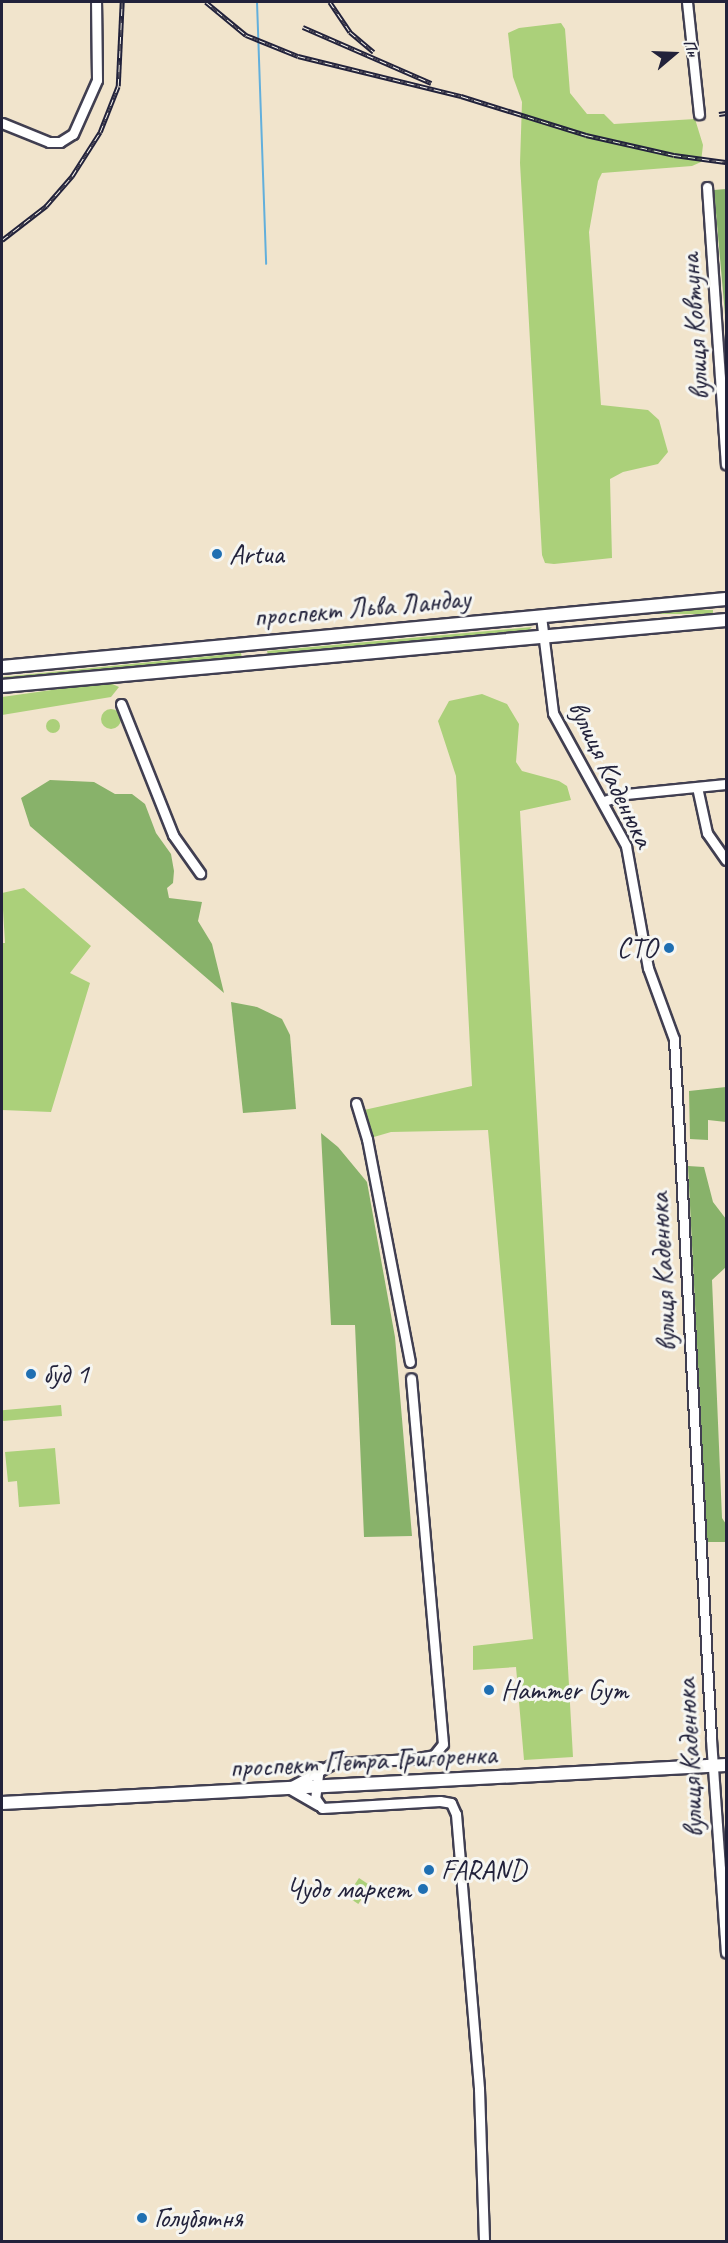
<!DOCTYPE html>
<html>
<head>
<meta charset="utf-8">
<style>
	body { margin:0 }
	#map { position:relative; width:728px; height:2243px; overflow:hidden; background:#f1e4cc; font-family:Caveat,sans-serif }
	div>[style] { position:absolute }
	.green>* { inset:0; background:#abd07a; transform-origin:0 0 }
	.round { border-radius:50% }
	.forest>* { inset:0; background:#88b26a }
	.stream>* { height:2px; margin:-1px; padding:0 1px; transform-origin:1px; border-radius:1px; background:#62afdc }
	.roads { filter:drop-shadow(2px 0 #413f51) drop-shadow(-2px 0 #413f51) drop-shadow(0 2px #413f51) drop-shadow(0 -2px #413f51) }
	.minor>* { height:9px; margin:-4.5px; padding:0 4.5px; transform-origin:4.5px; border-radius:4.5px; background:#fff }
	.major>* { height:12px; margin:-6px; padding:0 6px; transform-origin:6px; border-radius:6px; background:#fff }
	.rail>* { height:4.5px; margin-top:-2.25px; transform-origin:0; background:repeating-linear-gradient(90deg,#f6f6f2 0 7px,#22223b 0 14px); box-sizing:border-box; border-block:2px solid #22223b }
	.dots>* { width:16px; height:16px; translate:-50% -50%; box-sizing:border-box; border:3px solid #f6f6f2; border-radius:50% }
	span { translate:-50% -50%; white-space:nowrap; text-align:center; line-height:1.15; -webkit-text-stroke:6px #f6f6f2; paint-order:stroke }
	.street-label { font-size:28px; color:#22223b }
	.poi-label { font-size:28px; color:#22223b }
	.left { translate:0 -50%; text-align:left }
	.right { translate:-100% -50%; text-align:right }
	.frame { position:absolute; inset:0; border:3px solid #22223b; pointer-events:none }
	.north { position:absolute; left:644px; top:24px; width:60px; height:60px; -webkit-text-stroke:4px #f6f6f2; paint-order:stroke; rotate:71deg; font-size:16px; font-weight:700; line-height:24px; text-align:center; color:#22223b }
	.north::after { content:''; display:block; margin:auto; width:21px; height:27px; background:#22223b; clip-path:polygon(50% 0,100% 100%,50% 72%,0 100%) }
</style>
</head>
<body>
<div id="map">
	<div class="green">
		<div style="clip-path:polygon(561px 23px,565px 29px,570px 93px,587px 114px,604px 114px,614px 124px,695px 119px,703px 145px,701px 162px,692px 166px,602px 173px,598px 181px,589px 232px,601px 405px,648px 410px,659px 420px,668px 452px,658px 464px,623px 472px,610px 479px,612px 558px,554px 564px,545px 563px,542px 555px,520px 163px,522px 102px,513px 77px,508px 33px,519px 28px)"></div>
		<div style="left:713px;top:610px;width:4px;height:146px;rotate:90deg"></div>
		<div style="clip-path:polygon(532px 627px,529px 630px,268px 655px,267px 651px)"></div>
		<div style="clip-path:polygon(241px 653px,242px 658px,2px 681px,2px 677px)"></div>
		<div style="clip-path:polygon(108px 682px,119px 687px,111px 697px,2px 715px,2px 697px)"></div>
		<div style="clip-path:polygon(482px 694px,507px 704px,519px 724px,516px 762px,522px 771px,559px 781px,567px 786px,571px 800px,520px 811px,573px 1757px,524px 1760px,516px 1667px,473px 1670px,473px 1646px,533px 1639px,488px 1130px,391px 1132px,367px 1139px,364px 1110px,472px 1086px,456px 776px,438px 721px,449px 701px)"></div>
		<div class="round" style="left:101px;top:709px;width:20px;height:20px"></div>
		<div class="round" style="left:46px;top:719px;width:14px;height:14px"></div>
		<div style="clip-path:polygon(24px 888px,91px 946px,70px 973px,90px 983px,51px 1112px,2px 1110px,2px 943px,5px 943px,2px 893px)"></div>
		<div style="left:61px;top:1405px;width:11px;height:59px;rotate:85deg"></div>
		<div style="clip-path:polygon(55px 1448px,60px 1504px,19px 1507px,17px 1481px,8px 1482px,5px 1452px)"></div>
		<div style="left:359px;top:1878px;width:14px;height:22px;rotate:34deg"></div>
	</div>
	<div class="forest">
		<div style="clip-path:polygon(726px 189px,726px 326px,714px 190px)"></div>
		<div style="clip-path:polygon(50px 780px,94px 782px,115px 794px,132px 794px,145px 804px,156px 833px,171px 854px,174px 871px,173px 883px,167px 888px,169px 898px,202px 902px,198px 921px,212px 944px,224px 993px,30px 826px,21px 798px)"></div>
		<div style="clip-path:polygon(231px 1002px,257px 1007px,282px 1019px,290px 1035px,296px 1109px,243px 1113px)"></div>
		<div style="clip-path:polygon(726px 1087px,726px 1122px,708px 1120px,708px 1140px,690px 1139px,689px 1091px)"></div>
		<div style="clip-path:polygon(321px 1133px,338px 1147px,367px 1182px,395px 1337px,412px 1536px,364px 1537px,355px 1325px,331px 1325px)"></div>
		<div style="clip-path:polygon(688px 1166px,704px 1167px,713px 1202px,726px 1219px,726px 1267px,712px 1280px,722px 1518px,726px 1524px,726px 1542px,707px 1542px)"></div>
	</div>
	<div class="stream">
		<div style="left:257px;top:2px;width:262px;rotate:88deg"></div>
	</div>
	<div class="roads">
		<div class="minor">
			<div style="left:687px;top:2px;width:113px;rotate:83.9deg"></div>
			<div style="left:2px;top:123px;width:51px;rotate:22deg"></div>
			<div style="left:49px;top:142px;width:11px"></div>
			<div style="left:60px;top:142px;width:15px;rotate:-32deg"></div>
			<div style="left:73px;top:134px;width:59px;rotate:-66deg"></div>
			<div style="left:97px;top:80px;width:78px;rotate:-90.7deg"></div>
			<div style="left:707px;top:187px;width:278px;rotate:86.1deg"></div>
			<div style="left:541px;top:616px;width:98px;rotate:82.9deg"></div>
			<div style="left:553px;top:713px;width:152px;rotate:61.2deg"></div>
			<div style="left:626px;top:846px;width:124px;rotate:79.8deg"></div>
			<div style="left:648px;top:968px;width:76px;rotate:69.9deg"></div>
			<div style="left:674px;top:1039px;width:701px;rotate:86.97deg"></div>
			<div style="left:711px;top:1739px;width:214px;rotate:86deg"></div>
			<div style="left:121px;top:704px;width:141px;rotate:68.3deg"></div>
			<div style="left:173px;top:835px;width:47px;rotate:54.6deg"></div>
			<div style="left:697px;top:787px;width:47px;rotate:77.7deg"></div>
			<div style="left:707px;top:833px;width:33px;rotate:55deg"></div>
			<div style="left:604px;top:801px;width:23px;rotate:-18deg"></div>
			<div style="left:626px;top:794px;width:100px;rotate:-5.7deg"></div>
			<div style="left:356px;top:1103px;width:38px;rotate:73deg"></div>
			<div style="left:367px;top:1139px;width:227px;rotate:79.1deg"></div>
			<div style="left:319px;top:1767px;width:31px;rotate:97deg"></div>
			<div style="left:315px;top:1798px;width:12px;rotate:55deg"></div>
			<div style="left:322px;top:1808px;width:118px;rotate:-3.4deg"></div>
			<div style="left:440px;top:1801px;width:11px;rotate:10deg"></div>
			<div style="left:451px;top:1803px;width:12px;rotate:66deg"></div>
			<div style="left:456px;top:1814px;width:276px;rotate:85.2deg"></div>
			<div style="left:479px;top:2089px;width:153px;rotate:88.1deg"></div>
			<div style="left:318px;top:1805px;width:34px;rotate:-150deg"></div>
			<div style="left:288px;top:1788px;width:52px;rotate:-28.5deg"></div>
			<div style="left:334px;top:1763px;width:78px;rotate:-2.9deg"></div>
			<div style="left:412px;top:1759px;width:22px;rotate:-10deg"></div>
			<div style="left:434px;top:1755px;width:14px;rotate:-51deg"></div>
			<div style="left:443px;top:1744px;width:367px;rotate:-95deg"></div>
		</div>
		<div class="major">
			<div style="left:2px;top:667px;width:727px;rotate:-5.37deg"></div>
			<div style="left:2px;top:686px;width:727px;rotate:-5.21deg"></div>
			<div style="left:2px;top:1803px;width:725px;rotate:-3deg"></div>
		</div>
	</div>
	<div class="rail">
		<div style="left:206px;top:2px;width:52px;rotate:39.5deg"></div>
		<div style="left:246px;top:35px;width:56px;rotate:22deg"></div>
		<div style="left:298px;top:56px;width:168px;rotate:13.8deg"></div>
		<div style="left:461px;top:96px;width:131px;rotate:17.3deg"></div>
		<div style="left:586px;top:135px;width:90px;rotate:12.8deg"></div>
		<div style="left:674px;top:155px;width:52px;rotate:7.7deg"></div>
		<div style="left:330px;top:2px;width:36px;rotate:56deg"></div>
		<div style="left:350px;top:32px;width:31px;rotate:40deg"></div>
		<div style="left:303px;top:27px;width:140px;rotate:23.6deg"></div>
		<div style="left:719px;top:114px;width:7px;rotate:-8deg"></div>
		<div style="left:2px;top:240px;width:56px;rotate:-37.7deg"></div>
		<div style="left:46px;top:206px;width:40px;rotate:-49deg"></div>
		<div style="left:72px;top:176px;width:52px;rotate:-57.5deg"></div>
		<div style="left:100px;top:132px;width:49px;rotate:-68.6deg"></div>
		<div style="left:118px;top:86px;width:84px;rotate:-87.3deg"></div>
	</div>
	<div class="dots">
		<div style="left:217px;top:554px;background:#1f6fb2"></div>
		<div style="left:669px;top:948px;background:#1f6fb2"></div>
		<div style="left:31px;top:1374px;background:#1f6fb2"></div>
		<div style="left:489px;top:1690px;background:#1f6fb2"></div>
		<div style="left:429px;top:1870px;background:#1f6fb2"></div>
		<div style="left:423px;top:1889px;background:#1f6fb2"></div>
		<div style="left:142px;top:2218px;background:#1f6fb2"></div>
	</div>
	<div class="street-label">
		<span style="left:695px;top:327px;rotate:-94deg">вулиця Ковтуна</span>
		<span style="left:362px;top:608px;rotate:-5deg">проспект Льва Ландау</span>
		<span style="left:611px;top:774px;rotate:64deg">вулиця Каденюка</span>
		<span style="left:663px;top:1272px;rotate:-93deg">вулиця Каденюка</span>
		<span style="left:690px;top:1758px;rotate:-93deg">вулиця Каденюка</span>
		<span style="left:363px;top:1761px;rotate:-3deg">проспект Петра Григоренка</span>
	</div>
	<div class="poi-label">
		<span class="left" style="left:229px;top:554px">Artua</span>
		<span class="right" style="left:657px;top:948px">СТО</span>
		<span class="left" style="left:43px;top:1374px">буд 1</span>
		<span class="left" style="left:501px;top:1690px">Hammer Gym</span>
		<span class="left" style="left:441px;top:1870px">FARAND</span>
		<span class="right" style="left:411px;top:1889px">Чудо маркет</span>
		<span class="left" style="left:154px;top:2218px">Голубятня</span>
	</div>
	<div class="frame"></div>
	<div class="north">Пн</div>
</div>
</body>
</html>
